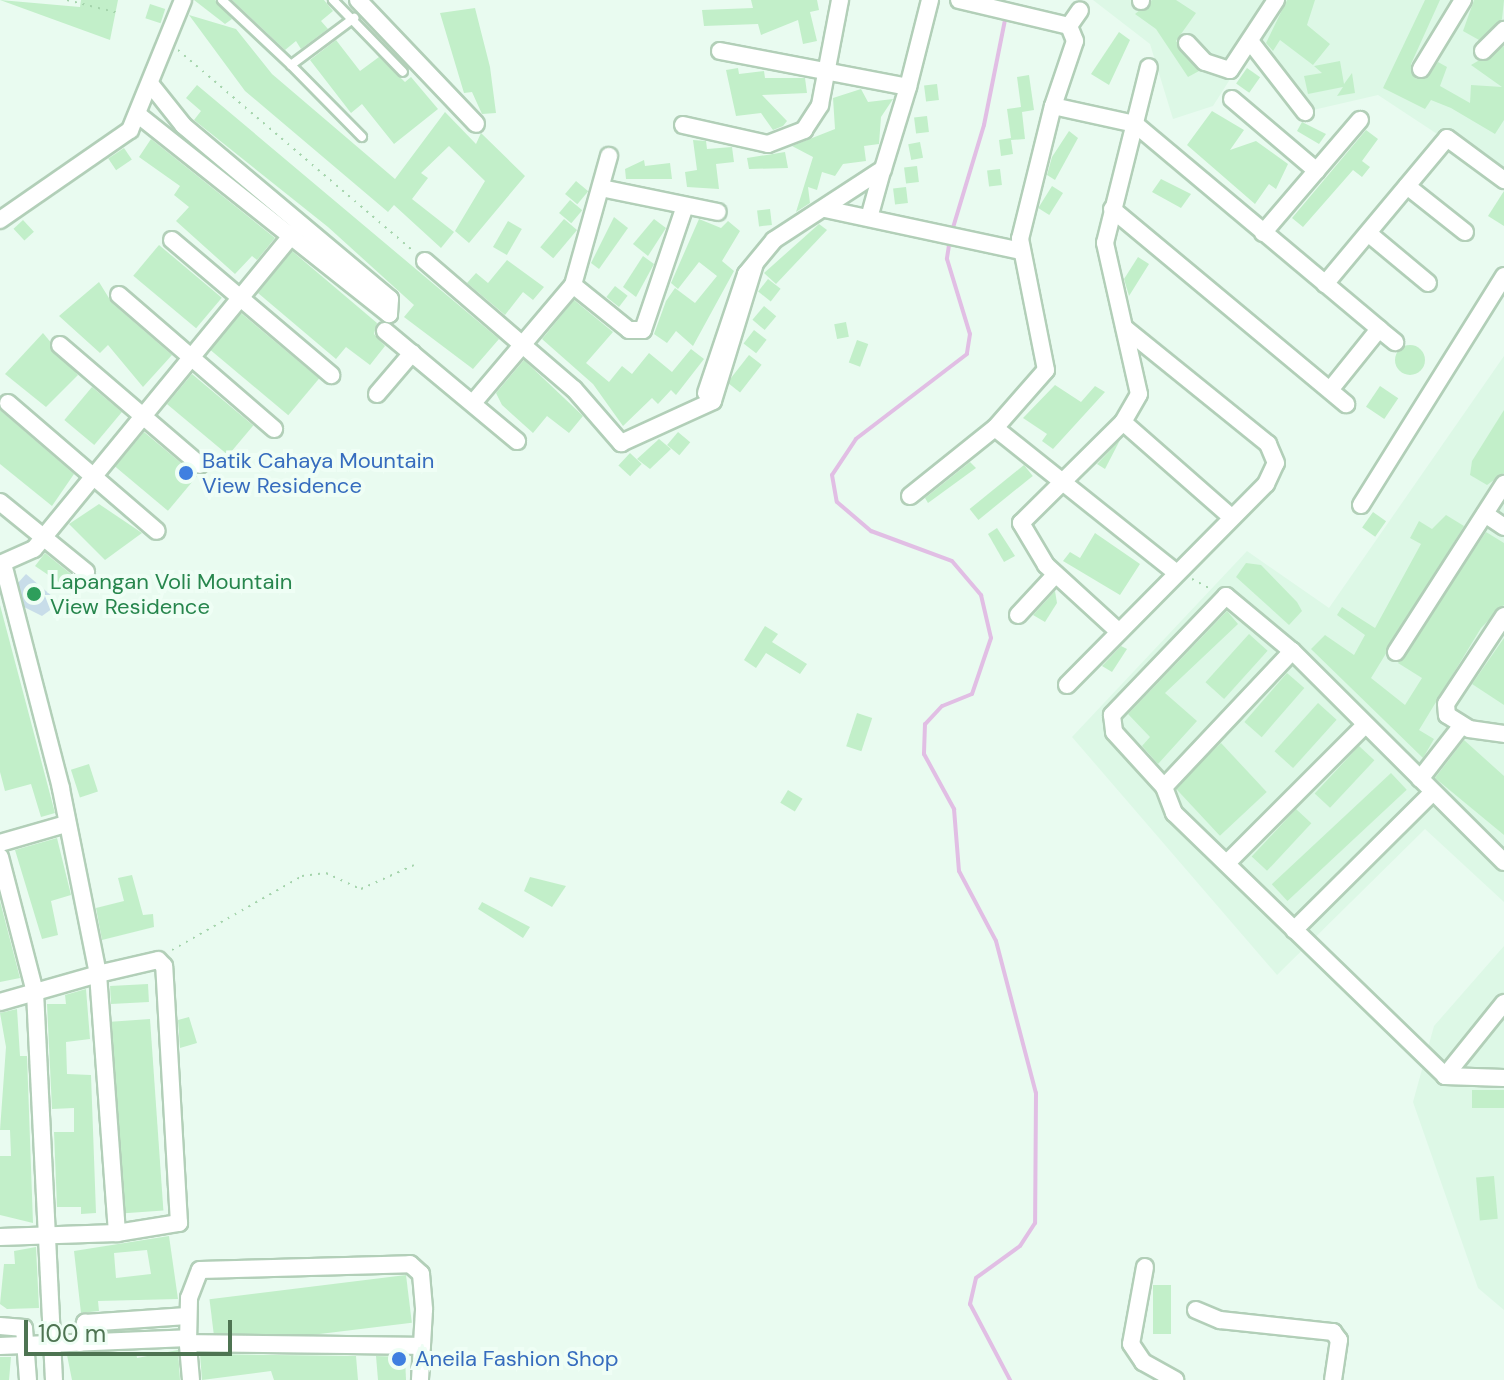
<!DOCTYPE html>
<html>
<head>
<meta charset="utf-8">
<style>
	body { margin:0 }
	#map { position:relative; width:1504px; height:1380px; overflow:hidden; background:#e9fbf0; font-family:"DM Sans",sans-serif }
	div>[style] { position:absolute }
	.residential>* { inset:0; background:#ddf8e6 }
	.green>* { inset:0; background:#c8dde9 }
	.stream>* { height:4px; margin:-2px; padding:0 2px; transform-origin:2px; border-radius:2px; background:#e1bee4 }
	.building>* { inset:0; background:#c2efc9; transform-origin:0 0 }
	.round { border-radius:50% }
	.path>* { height:2px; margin-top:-1px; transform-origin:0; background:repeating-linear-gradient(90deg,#a5d4ac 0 2px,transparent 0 8px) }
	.roads { filter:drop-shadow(2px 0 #b2cfb8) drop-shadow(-2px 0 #b2cfb8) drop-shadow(0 2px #b2cfb8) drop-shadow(0 -2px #b2cfb8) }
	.lane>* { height:8px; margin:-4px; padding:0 4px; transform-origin:4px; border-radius:4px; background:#fff }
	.street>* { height:16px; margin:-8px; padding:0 8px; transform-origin:8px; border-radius:8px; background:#fff }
	.dots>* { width:22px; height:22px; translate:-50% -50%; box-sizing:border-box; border:4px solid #effef5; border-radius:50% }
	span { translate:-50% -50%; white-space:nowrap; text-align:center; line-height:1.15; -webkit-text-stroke:8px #effef5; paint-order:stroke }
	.shop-label { font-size:22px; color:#366cbe }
	.left { translate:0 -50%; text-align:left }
	.leisure-label { font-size:22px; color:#27864d }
	.scale { position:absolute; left:24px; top:1320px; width:208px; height:36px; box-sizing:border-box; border:4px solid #4e7452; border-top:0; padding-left:10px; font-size:24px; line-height:28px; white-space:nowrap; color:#4e7452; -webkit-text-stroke:6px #effef5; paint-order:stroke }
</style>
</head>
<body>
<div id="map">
	<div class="residential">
		<div style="clip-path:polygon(1093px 0,1504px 0,1504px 178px,1378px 95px,1300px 113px,1248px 51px,1213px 106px,1173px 119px,1150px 44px)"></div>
		<div style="clip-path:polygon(1504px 356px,1504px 902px,1425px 829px,1277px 975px,1072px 737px,1247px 551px,1329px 608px)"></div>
		<div style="clip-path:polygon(1504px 946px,1504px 1310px,1478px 1288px,1413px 1102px,1434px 1026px)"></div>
	</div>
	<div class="green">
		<div style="clip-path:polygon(26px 574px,60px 603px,42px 616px,24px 607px,17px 584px)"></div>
	</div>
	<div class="stream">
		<div style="left:952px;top:231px;width:111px;rotate:-73.2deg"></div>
		<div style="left:984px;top:125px;width:112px;rotate:-78.7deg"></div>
		<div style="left:950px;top:239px;width:20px;rotate:99deg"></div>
		<div style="left:947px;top:259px;width:78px;rotate:73deg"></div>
		<div style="left:970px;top:334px;width:20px;rotate:99deg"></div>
		<div style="left:967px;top:354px;width:140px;rotate:142.6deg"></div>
		<div style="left:856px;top:439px;width:43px;rotate:123.7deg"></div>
		<div style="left:832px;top:475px;width:27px;rotate:80deg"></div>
		<div style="left:837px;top:502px;width:45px;rotate:40.5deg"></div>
		<div style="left:871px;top:531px;width:86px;rotate:20.3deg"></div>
		<div style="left:952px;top:561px;width:45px;rotate:49.5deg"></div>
		<div style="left:981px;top:595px;width:44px;rotate:76.9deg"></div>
		<div style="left:991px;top:638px;width:59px;rotate:108.7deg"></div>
		<div style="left:972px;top:694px;width:32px;rotate:158deg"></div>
		<div style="left:942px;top:706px;width:25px;rotate:133deg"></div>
		<div style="left:925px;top:724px;width:30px;rotate:92deg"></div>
		<div style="left:924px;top:754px;width:63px;rotate:61.4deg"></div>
		<div style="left:954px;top:809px;width:62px;rotate:85.4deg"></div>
		<div style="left:959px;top:871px;width:79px;rotate:62.1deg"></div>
		<div style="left:996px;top:941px;width:157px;rotate:75.3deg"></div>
		<div style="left:1036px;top:1093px;width:130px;rotate:90.4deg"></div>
		<div style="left:1035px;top:1223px;width:27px;rotate:123deg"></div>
		<div style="left:1020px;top:1246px;width:54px;rotate:144deg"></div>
		<div style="left:976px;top:1278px;width:27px;rotate:103deg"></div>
		<div style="left:970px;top:1304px;width:86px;rotate:62.2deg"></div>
	</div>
	<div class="building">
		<div style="clip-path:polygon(0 0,80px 7px,81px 0,118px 0,110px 40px)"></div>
		<div style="clip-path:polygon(194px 0,215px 0,232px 19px,225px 24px)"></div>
		<div style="clip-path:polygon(232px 0,324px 0,333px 11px,321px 21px,328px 29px,301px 49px,296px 41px,285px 50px)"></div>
		<div style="clip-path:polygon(751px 0,817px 0,819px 10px,810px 12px,817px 41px,803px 44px,798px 20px,761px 35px,758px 24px,704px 26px,702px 10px,753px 8px)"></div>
		<div style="clip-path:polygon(1152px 0,1176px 0,1196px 13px,1176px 41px,1199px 71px,1188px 77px,1156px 29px,1135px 14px)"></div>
		<div style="clip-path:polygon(1287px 0,1315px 0,1307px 25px,1330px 44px,1313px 65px,1280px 40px,1273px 51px,1266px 43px)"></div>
		<div style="clip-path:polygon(1425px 0,1440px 0,1411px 64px,1416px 79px,1427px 78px,1438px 62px,1447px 67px,1440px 86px,1470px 103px,1471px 85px,1502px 87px,1471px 65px,1504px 46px,1504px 120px,1495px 134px,1451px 108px,1431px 100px,1425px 109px,1383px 88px)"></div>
		<div style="clip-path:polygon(1474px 0,1504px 0,1502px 19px,1479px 40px,1463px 31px)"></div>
		<div style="left:150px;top:4px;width:16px;height:15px;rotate:18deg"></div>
		<div style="clip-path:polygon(475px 8px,490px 67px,496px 113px,482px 114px,472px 92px,464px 93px,440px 13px)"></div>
		<div style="clip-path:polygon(189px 15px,236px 29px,272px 74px,395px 179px,445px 112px,476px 144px,481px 133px,525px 176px,469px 243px,455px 231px,485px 181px,449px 146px,421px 173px,428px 178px,412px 199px,454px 232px,441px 248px,394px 205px,388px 212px,245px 91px)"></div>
		<div style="clip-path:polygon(1119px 32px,1130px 40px,1109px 85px,1091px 74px)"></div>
		<div style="clip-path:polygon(336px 40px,360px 71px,379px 57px,405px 82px,411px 77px,438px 109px,394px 144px,362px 104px,351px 113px,310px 60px)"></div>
		<div style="clip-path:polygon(1340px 61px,1344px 84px,1352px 73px,1355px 93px,1337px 96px,1343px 87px,1308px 94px,1304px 76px,1322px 73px,1314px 66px)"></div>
		<div style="clip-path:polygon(738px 68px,739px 74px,764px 71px,765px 78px,805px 78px,807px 93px,762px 95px,787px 121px,783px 126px,773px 130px,761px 113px,736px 116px,726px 70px)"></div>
		<div style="left:1247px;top:68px;width:16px;height:19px;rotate:35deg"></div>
		<div style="clip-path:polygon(1029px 75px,1034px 110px,1022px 112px,1025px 139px,1011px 140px,1013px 154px,1001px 156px,999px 140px,1011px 138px,1007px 109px,1021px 107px,1017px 77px)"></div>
		<div style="left:937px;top:84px;width:16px;height:13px;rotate:83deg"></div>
		<div style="clip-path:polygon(197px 85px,499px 339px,473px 369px,404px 317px,414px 305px,328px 227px,194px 120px,201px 111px,186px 98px)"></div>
		<div style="clip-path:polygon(861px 89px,868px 102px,893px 99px,881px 117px,879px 144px,864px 146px,866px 161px,843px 164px,835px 176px,822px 172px,817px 190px,808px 187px,810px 203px,796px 212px,813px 157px,792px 146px,835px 129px,833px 98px)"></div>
		<div style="clip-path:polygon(1212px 111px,1244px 130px,1230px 150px,1256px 141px,1288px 164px,1276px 189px,1269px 184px,1255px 204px,1187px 145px)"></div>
		<div style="left:927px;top:116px;width:16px;height:13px;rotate:83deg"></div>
		<div style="clip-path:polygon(1302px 122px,1326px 134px,1319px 144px,1297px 131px)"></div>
		<div style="clip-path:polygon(1366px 130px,1378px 139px,1362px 161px,1370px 167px,1362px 177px,1353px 170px,1303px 227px,1292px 218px)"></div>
		<div style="clip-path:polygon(1069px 131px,1078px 138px,1055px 180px,1047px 175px,1052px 157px)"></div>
		<div style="clip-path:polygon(151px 139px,275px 238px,257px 260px,252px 256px,235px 274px,176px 221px,189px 207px,174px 195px,180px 186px,139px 157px)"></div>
		<div style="clip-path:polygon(693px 140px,706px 141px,707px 149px,732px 147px,734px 162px,716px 164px,719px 189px,687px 187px,685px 172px,697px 170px)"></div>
		<div style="left:920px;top:142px;width:16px;height:12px;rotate:79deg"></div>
		<div style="left:124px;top:148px;width:14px;height:19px;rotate:56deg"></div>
		<div style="clip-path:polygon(785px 152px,788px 168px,749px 169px,747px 158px)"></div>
		<div style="clip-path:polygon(644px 160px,645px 166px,670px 163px,672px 179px,626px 179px,625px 169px)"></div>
		<div style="left:917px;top:166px;width:16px;height:13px;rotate:83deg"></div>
		<div style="left:1000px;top:169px;width:16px;height:13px;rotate:83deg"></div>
		<div style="clip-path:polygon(1161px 179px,1191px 194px,1181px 208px,1152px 192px)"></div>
		<div style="left:576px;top:181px;width:16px;height:17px;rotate:40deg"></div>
		<div style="left:1052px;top:186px;width:13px;height:26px;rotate:32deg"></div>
		<div style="left:906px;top:187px;width:16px;height:13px;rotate:83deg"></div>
		<div style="clip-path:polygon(1504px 191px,1504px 226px,1488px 216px)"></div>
		<div style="left:570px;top:200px;width:16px;height:17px;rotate:40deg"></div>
		<div style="left:770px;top:209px;width:16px;height:13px;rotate:83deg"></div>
		<div style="clip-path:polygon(614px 217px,628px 228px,599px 269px,591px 263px)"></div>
		<div style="left:564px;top:219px;width:17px;height:37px;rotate:40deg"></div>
		<div style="clip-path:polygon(654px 219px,666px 228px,648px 256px,633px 244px)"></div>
		<div style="clip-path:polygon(699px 219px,721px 228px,728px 221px,740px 231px,722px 261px,734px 271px,693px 346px,676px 331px,667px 343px,654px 334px,666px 301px,675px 288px,695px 303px,717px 276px,699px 262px,678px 289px,671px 283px)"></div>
		<div style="left:23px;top:220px;width:16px;height:13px;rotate:47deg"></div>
		<div style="left:508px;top:221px;width:16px;height:30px;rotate:30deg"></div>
		<div style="clip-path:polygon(819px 224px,827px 230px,776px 284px,764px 273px)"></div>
		<div style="left:159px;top:245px;width:82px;height:40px;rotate:40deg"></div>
		<div style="clip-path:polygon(292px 251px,377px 323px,374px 334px,385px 346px,370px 365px,346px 347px,336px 359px,258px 293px)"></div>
		<div style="clip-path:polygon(643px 256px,654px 264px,636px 297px,623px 287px)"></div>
		<div style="clip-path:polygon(1138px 257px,1149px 264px,1129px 296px,1124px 279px)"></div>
		<div style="clip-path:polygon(507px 260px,544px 287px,533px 300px,523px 292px,505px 315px,467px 283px,476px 273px,488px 283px)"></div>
		<div style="left:768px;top:279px;width:16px;height:16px;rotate:38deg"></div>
		<div style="clip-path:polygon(99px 282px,112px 303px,172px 355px,143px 387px,108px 345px,100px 353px,59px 316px)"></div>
		<div style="left:615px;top:286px;width:16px;height:14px;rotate:38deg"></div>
		<div style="clip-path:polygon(574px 300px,613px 332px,586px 363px,609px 382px,622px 366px,632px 374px,649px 353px,672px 372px,691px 349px,704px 359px,676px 395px,671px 390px,658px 404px,652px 398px,623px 426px,593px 384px,542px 339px)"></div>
		<div style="left:764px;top:306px;width:16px;height:18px;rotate:40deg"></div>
		<div style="left:241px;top:313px;width:102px;height:48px;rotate:40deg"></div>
		<div style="left:846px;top:322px;width:15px;height:12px;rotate:79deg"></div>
		<div style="left:754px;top:330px;width:16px;height:17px;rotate:38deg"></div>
		<div style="clip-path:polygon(43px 333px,78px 375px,46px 407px,5px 374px)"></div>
		<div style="left:857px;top:340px;width:12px;height:24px;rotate:20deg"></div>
		<div class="round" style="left:1395px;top:345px;width:30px;height:30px"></div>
		<div style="left:749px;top:355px;width:16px;height:35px;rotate:38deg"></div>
		<div style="clip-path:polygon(524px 360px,583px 416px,569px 433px,547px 416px,533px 433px,502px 405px,496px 393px)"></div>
		<div style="left:192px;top:374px;width:80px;height:39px;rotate:40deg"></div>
		<div style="clip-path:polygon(1055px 385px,1081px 402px,1095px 386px,1105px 392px,1053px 449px,1042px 441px,1047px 434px,1023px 418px)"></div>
		<div style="left:1380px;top:386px;width:22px;height:25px;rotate:34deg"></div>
		<div style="left:92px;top:387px;width:39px;height:43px;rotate:40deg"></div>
		<div style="clip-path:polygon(0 410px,74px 474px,52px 506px,0 464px)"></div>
		<div style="clip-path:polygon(1504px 410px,1504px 473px,1487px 485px,1470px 475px,1472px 461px)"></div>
		<div style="left:144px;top:432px;width:69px;height:45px;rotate:40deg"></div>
		<div style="left:678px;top:432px;width:16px;height:17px;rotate:40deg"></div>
		<div style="clip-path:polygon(659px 439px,671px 449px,650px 469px,637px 459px)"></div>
		<div style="clip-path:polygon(1120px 440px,1105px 469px,1097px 464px)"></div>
		<div style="left:630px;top:453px;width:16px;height:17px;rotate:43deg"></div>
		<div style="clip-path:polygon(970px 462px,976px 468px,928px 503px,925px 498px)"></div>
		<div style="left:1024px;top:465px;width:14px;height:70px;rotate:51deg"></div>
		<div style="clip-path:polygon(99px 504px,142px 533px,105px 560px,69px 524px)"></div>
		<div style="left:1373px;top:512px;width:16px;height:19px;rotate:35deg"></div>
		<div style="clip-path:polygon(1446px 515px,1464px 526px,1371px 678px,1405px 705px,1422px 678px,1398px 663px,1486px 532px,1504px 543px,1504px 605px,1481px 628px,1419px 730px,1434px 739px,1423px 758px,1311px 649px,1325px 635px,1354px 655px,1365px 635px,1337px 615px,1342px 607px,1375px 628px,1421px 544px,1410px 538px,1419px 521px,1432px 529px)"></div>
		<div style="clip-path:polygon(997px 528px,1015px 556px,1004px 562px,988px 534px)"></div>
		<div style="clip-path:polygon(1095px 533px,1140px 564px,1120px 595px,1063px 561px,1070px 552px,1080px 558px)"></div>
		<div style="clip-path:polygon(45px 553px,77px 579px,69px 589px,35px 566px)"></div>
		<div style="clip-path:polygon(1246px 563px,1261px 565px,1297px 602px,1302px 611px,1289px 625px,1236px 577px)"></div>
		<div style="clip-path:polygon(1055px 591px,1057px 603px,1045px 622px,1033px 615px)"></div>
		<div style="clip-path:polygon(0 605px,55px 813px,41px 817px,31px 784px,5px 791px,0 772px)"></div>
		<div style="clip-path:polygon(1227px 611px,1238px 624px,1165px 693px,1197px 721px,1158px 764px,1142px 746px,1150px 737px,1128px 714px)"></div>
		<div style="clip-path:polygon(765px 626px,778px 634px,772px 642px,807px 664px,800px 674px,766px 653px,756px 668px,744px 660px)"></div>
		<div style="left:1249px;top:634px;width:25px;height:65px;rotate:42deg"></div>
		<div style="clip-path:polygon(1504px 638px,1504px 705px,1472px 684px)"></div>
		<div style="clip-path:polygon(1121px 646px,1127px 649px,1112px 672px,1102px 666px)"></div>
		<div style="left:1287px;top:673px;width:23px;height:65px;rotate:41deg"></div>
		<div style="left:1318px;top:703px;width:25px;height:65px;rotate:42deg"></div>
		<div style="left:857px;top:713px;width:16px;height:35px;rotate:18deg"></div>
		<div style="clip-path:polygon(1464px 740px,1504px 776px,1504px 835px,1435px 778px)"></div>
		<div style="left:1221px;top:743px;width:67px;height:64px;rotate:47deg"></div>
		<div style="left:1359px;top:746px;width:21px;height:65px;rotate:43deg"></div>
		<div style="left:89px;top:764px;width:29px;height:19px;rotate:72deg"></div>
		<div style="left:1391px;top:773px;width:23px;height:163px;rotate:47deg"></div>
		<div style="left:788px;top:790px;width:17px;height:15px;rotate:31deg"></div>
		<div style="left:1296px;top:809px;width:21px;height:65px;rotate:43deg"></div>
		<div style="clip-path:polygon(57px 838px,71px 895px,51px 901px,58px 935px,42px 939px,15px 850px)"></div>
		<div style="clip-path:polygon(132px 875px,143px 915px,153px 914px,154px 927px,102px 940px,96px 908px,124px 901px,118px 878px)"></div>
		<div style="clip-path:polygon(530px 877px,566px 886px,552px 907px,524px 891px)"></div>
		<div style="clip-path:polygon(0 901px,20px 978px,0 982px)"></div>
		<div style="clip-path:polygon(482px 902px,530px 927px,523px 938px,478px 909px)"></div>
		<div style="left:148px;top:984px;width:18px;height:38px;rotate:87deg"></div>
		<div style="clip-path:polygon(86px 989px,90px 1039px,66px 1042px,67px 1074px,91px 1075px,96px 1213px,81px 1214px,81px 1207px,57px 1207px,54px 1132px,74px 1132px,74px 1108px,52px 1109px,47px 1004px,66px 1004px,65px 995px)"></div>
		<div style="clip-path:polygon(17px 1009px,20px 1056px,27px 1056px,33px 1223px,0 1215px,0 1156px,11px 1156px,10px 1130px,0 1130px,6px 1047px,0 1013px)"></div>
		<div style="clip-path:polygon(189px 1017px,197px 1043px,180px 1048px,178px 1020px)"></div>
		<div style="left:150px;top:1019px;width:192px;height:39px;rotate:86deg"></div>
		<div style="left:1504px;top:1090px;width:18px;height:32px;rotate:90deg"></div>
		<div style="left:1494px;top:1176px;width:43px;height:18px;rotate:85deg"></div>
		<div style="clip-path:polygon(evenodd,169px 1236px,178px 1299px,98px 1301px,99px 1311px,81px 1313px,74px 1251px,169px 1236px,147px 1250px,151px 1274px,116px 1278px,114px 1253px,147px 1250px)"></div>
		<div style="clip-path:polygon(36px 1247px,39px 1308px,7px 1309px,0 1304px,4px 1264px,15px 1264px,14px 1251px)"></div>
		<div style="left:406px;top:1275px;width:48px;height:198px;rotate:83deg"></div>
		<div style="left:1171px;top:1285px;width:49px;height:18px;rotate:90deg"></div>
		<div style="clip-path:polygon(178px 1350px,180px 1380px,72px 1380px,67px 1355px,136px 1352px,137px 1358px)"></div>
		<div style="clip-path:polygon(200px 1354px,356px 1356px,358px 1380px,274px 1380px,271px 1371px,202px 1380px)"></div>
		<div style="clip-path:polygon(376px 1356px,405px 1357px,406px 1380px,378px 1380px)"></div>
		<div style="clip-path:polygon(0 1357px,11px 1357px,9px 1380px,0 1380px)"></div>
	</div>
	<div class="path">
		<div style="left:67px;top:0;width:53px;rotate:14.3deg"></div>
		<div style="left:178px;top:50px;width:309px;rotate:40.5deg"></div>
		<div style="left:1192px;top:579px;width:21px;rotate:28deg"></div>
		<div style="left:172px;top:950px;width:150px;rotate:-29.6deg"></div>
		<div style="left:302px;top:876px;width:24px;rotate:-7deg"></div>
		<div style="left:326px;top:873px;width:38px;rotate:25deg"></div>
		<div style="left:361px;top:889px;width:58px;rotate:-24.4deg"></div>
	</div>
	<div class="roads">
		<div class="lane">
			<div style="left:222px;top:0;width:95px;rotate:43.3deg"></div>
			<div style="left:291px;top:65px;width:79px;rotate:-36.7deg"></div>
			<div style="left:333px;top:0;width:100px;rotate:45.8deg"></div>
			<div style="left:291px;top:65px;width:101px;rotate:45.4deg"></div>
		</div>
		<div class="street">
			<div style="left:358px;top:0;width:171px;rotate:46.4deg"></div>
			<div style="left:959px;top:0;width:113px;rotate:13.3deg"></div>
			<div style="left:1069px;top:26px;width:16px;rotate:68deg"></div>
			<div style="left:1075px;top:41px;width:69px;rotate:108.7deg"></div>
			<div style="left:1053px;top:106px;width:84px;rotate:12.4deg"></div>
			<div style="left:1135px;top:124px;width:319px;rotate:40deg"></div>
			<div style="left:1379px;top:329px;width:78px;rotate:128.8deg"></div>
			<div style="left:1141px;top:1px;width:1px;rotate:-90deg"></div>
			<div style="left:1069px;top:26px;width:19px;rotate:-55deg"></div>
			<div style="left:1187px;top:43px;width:26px;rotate:47deg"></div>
			<div style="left:1205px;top:62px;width:26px;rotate:18deg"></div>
			<div style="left:1230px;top:70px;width:84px;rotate:-56.7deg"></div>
			<div style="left:1253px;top:45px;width:85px;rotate:52.2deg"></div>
			<div style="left:720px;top:51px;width:191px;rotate:10.8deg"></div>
			<div style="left:908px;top:87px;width:90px;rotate:-75.8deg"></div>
			<div style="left:1483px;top:51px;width:30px;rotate:-45deg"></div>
			<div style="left:1421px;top:69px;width:81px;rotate:-58.7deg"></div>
			<div style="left:1232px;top:99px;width:111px;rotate:40.3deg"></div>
			<div style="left:141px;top:117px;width:317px;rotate:38.5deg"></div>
			<div style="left:389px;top:314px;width:15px;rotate:-86deg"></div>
			<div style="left:390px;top:299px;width:270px;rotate:-140deg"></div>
			<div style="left:183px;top:125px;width:50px;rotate:-128.5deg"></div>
			<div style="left:683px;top:125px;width:87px;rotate:12.6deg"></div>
			<div style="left:768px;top:144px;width:39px;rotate:-21deg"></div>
			<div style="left:804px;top:130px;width:30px;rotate:-57deg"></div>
			<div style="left:820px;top:105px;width:107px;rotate:-79.2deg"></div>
			<div style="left:1407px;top:186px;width:74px;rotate:38.4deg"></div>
			<div style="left:601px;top:188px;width:119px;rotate:11.6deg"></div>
			<div style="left:825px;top:209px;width:200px;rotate:12.1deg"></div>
			<div style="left:1112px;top:209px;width:305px;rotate:39.8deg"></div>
			<div style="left:869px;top:218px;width:49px;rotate:-74.5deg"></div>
			<div style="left:0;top:220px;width:158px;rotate:-34.7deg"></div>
			<div style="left:130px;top:130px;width:140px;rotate:-67.8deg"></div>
			<div style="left:1263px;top:233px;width:149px;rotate:-49.4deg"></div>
			<div style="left:1368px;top:233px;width:78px;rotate:39.8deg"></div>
			<div style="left:172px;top:240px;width:209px;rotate:40.3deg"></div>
			<div style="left:425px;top:261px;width:196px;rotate:40.7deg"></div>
			<div style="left:574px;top:389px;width:72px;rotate:49deg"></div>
			<div style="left:621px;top:443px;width:101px;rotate:-24.5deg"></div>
			<div style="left:713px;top:401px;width:143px;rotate:-73deg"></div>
			<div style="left:1325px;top:284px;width:190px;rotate:-50.1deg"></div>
			<div style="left:1447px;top:138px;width:71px;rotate:36.4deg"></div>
			<div style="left:573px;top:285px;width:72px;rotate:38.8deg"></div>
			<div style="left:629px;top:330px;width:14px"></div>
			<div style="left:643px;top:330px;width:131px;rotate:-71.3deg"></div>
			<div style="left:119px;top:295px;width:205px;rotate:40.8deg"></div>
			<div style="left:1379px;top:329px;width:21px;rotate:39deg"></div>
			<div style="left:385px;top:331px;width:172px;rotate:39.8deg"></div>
			<div style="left:60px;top:345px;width:184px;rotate:40.6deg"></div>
			<div style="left:706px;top:393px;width:126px;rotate:-71.4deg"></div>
			<div style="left:746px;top:274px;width:44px;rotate:-50.5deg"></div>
			<div style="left:774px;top:240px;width:130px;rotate:-33.1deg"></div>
			<div style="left:883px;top:169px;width:86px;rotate:-73deg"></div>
			<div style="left:377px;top:394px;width:54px;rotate:-49.5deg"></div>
			<div style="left:8px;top:403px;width:196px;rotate:40.7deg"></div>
			<div style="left:473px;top:403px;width:155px;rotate:-49.7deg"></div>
			<div style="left:573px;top:285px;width:134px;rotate:-74.4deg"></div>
			<div style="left:1123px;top:422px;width:144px;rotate:41.3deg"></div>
			<div style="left:995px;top:428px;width:228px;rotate:38.6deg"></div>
			<div style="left:910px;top:496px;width:109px;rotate:-38.7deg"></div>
			<div style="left:995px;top:428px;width:77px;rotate:-48.7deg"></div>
			<div style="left:1046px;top:370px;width:134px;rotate:-101.2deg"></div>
			<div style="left:1020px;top:239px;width:137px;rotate:-76.1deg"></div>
			<div style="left:0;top:502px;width:111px;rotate:39.1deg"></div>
			<div style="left:1361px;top:505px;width:270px;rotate:-58deg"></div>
			<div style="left:1485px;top:514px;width:23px;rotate:34deg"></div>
			<div style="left:0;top:564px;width:37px;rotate:-24deg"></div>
			<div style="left:34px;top:549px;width:410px;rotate:-50.6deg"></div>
			<div style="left:1018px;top:615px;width:54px;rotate:-47.2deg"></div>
			<div style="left:1504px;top:616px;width:105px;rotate:123.4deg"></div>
			<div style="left:1446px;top:704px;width:11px;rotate:85deg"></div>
			<div style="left:1447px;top:715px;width:26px;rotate:32deg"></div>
			<div style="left:1469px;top:729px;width:35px;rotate:8deg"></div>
			<div style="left:1118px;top:631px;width:98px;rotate:-137.5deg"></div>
			<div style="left:1046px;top:565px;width:49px;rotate:-120.8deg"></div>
			<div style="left:1021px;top:523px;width:144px;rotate:-44.7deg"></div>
			<div style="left:1123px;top:422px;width:32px;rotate:-60deg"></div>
			<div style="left:1139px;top:394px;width:155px;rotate:-102.7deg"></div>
			<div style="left:1105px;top:243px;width:181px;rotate:-76deg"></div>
			<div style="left:1396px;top:652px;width:200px;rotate:-57.3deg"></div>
			<div style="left:1067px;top:685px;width:283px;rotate:-45.3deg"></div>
			<div style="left:1266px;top:484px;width:23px;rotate:-65deg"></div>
			<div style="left:1276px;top:463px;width:21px;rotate:-113deg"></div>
			<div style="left:1268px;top:444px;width:184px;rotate:-141deg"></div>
			<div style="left:1420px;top:779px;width:68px;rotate:-52.1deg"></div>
			<div style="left:1164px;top:787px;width:187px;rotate:-46.7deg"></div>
			<div style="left:0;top:843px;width:69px;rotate:-16.1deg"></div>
			<div style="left:0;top:857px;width:139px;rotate:75.5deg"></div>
			<div style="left:35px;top:992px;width:388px;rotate:87.2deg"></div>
			<div style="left:1504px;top:862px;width:299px;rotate:-135.1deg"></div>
			<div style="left:1292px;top:651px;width:86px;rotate:-140.2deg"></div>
			<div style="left:1226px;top:596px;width:165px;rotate:133.8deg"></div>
			<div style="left:1112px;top:715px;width:17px;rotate:83deg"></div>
			<div style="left:1114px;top:732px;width:74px;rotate:47.7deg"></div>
			<div style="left:1164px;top:787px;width:28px;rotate:69deg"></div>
			<div style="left:1174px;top:813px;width:378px;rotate:44.1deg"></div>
			<div style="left:1445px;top:1076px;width:59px;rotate:1.9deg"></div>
			<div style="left:1227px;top:863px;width:195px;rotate:-45deg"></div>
			<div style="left:1294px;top:930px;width:196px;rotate:-44.8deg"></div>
			<div style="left:0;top:1002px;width:102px;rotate:-15.9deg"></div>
			<div style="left:98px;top:974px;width:190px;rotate:-101.3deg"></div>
			<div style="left:61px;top:788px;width:231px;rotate:-104.5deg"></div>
			<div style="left:1445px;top:1076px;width:94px;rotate:-51.1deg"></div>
			<div style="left:0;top:1237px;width:117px;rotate:-2deg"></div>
			<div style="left:117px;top:1233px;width:63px;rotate:-9.2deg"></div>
			<div style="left:179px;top:1223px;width:257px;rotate:-93.3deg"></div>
			<div style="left:164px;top:966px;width:8px;rotate:-135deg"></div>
			<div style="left:158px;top:960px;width:62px;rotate:166.9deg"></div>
			<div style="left:98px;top:974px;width:260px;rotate:85.8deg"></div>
			<div style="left:1145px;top:1267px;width:78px;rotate:100.3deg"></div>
			<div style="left:1131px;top:1344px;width:22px;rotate:56deg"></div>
			<div style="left:1143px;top:1362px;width:37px;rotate:29deg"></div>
			<div style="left:1196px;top:1310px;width:26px;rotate:23deg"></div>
			<div style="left:1220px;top:1320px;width:114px;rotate:6.1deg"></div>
			<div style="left:1333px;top:1332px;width:10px;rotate:53deg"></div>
			<div style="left:1339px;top:1340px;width:40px;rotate:98.5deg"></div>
			<div style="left:0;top:1326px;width:24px;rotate:5deg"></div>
			<div style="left:24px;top:1328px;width:52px;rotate:85.6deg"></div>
			<div style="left:80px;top:1343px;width:21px;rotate:-76deg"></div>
			<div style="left:85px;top:1323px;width:102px;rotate:-3.9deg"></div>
			<div style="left:188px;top:1343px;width:45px;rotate:-88.7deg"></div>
			<div style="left:189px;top:1298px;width:30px;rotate:-69deg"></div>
			<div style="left:200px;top:1270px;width:210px;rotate:-1.6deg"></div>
			<div style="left:410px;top:1264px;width:15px;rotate:42deg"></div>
			<div style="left:421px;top:1274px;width:36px;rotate:85deg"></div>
			<div style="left:424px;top:1310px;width:70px;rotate:93.3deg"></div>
			<div style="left:0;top:1346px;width:188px;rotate:-2.4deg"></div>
			<div style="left:191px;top:1380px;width:37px;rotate:-95deg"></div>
			<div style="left:188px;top:1343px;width:234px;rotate:0.7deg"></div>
		</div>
	</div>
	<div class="dots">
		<div style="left:186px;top:473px;background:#3f7fe0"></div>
		<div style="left:34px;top:594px;background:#2e9e5b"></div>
		<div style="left:399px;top:1359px;background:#3f7fe0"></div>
	</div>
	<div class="shop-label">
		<span class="left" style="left:202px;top:473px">Batik Cahaya Mountain<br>View Residence</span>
		<span class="left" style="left:415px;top:1359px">Aneila Fashion Shop</span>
	</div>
	<div class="leisure-label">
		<span class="left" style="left:50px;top:594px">Lapangan Voli Mountain<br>View Residence</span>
	</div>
	<div class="scale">100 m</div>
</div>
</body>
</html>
